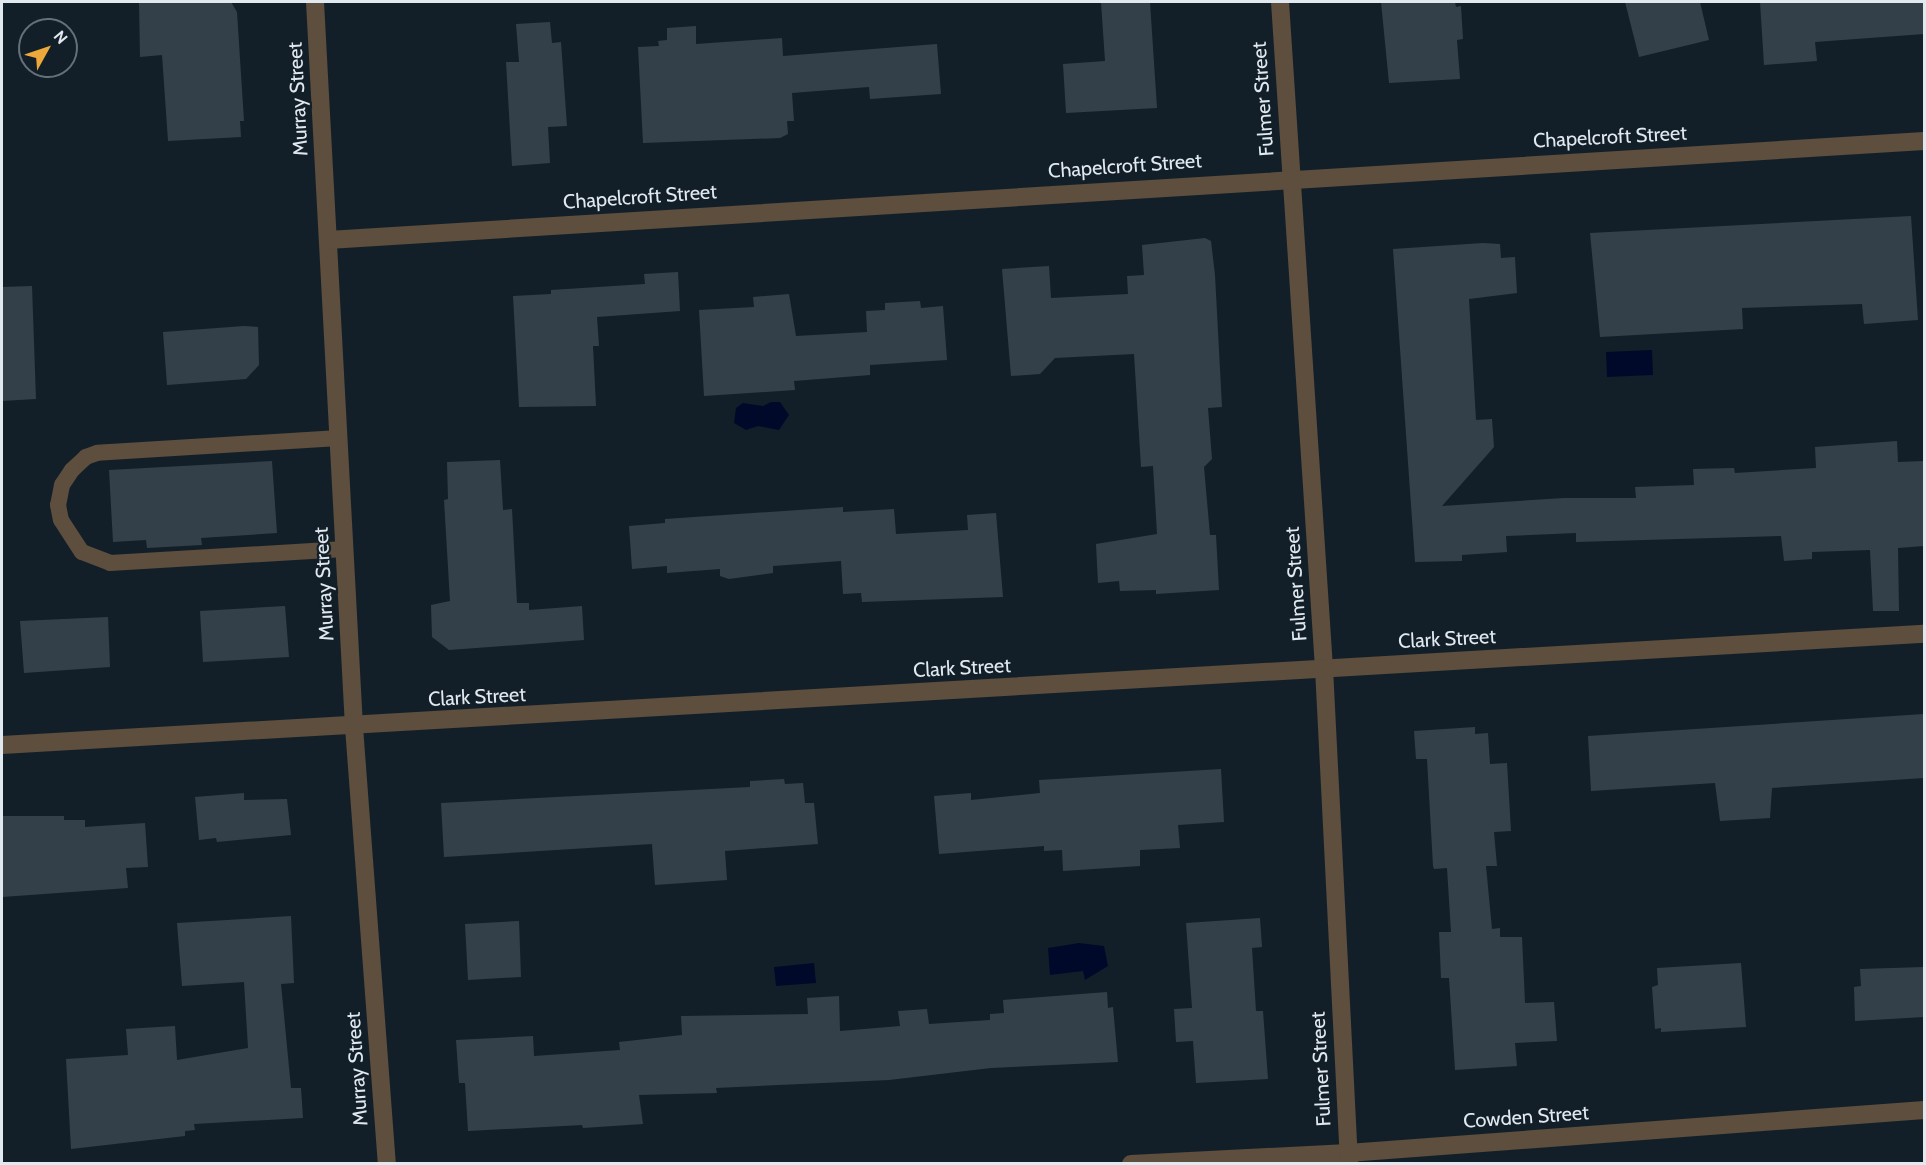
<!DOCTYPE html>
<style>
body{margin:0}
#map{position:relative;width:1926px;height:1165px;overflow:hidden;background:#131f28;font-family:Cabin,sans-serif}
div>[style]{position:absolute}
.water>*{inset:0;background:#000929}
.building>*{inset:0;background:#33404a}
.lane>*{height:16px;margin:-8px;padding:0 8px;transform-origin:8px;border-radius:8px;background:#5d4e3e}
.street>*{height:18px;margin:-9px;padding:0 9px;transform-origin:9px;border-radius:9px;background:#5d4e3e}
span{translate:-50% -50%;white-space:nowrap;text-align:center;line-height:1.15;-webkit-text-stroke:4.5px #131f28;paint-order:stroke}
.street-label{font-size:20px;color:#e1e9f0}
.frame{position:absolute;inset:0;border:3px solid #e1e9f0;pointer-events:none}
.north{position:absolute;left:18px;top:18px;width:60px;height:60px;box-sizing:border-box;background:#131f28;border:2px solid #657078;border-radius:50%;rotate:50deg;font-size:16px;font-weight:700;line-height:24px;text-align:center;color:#e1e9f0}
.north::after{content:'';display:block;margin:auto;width:21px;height:27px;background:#eda83b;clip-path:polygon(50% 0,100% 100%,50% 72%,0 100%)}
</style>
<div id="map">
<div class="water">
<i style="clip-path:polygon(1652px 350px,1653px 375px,1607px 377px,1606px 352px)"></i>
<i style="clip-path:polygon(771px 402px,780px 402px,789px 415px,779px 430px,758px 426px,746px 430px,734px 423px,736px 408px,743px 403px,763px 406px)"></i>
<i style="clip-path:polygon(1079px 943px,1104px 946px,1108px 966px,1085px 980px,1083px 971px,1050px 975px,1048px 948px)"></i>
<i style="clip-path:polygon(814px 963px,816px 983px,776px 986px,774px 967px)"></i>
</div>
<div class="building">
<i style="clip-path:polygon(139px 2px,231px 2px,237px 12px,244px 121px,240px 121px,241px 137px,168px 141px,162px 55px,140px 57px)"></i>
<i style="clip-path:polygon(1101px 2px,1150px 2px,1157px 108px,1066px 113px,1063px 64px,1105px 61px)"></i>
<i style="clip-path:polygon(1381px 2px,1455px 2px,1456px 7px,1461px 6px,1463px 39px,1457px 40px,1460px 79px,1389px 83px)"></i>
<i style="clip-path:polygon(1625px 2px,1700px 2px,1709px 40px,1639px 57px)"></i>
<i style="clip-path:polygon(1760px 2px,1924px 2px,1924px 34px,1815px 42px,1817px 61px,1764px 65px)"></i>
<i style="clip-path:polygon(550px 22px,552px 43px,561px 42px,567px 126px,548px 127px,550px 163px,512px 166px,506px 62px,519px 62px,516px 24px)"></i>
<i style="clip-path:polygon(696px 26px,696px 44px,782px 38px,783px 56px,937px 44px,941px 94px,870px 99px,869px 87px,792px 93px,794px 121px,787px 121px,788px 134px,780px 138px,643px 143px,638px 47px,659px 46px,658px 41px,667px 40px,667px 28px)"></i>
<i style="clip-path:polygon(1911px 216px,1918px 320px,1864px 324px,1862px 304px,1742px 308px,1743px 329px,1600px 337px,1590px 233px)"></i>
<i style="clip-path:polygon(1205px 238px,1211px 241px,1215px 275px,1222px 407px,1208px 408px,1212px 459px,1204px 467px,1210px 535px,1216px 535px,1219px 590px,1156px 594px,1156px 590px,1120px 591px,1119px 581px,1098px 583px,1096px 544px,1157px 534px,1153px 466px,1141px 467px,1134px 354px,1055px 358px,1040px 374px,1011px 376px,1002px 269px,1049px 266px,1051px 298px,1128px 294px,1127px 276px,1144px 275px,1142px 245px)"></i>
<i style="clip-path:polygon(1483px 243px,1500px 244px,1501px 258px,1515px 257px,1517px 293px,1469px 299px,1476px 420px,1492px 419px,1494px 447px,1442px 506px,1564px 498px,1636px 498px,1635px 487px,1694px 485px,1693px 469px,1734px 468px,1735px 473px,1816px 468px,1815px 447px,1897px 441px,1898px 462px,1924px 461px,1924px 546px,1898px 548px,1899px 611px,1873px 611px,1870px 550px,1812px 552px,1812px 559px,1784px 561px,1781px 536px,1576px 542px,1576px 533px,1506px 536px,1507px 552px,1462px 555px,1462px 561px,1415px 562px,1393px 249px)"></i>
<i style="clip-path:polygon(678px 272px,680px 311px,597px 317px,599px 346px,593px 346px,596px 406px,519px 407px,513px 296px,551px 294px,551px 290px,645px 284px,644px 274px)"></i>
<i style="clip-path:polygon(32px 286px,36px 399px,2px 401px,2px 287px)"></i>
<i style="clip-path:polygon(789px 294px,796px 336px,867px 332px,866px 311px,885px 310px,885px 303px,920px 301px,921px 308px,943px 306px,947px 360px,870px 365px,870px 375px,794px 381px,795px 390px,704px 396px,699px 310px,754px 307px,753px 297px)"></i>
<i style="clip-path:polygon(244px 326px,258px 327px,259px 365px,246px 379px,167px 385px,163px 332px)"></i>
<i style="clip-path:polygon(500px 460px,503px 510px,512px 509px,517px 603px,529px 603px,529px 610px,582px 606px,584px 640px,449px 650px,432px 637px,431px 605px,450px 601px,444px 500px,448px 499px,447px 462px)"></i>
<i style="clip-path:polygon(272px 461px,277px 533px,201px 538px,202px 545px,147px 548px,146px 540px,113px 542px,109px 470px)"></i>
<i style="clip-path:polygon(843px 507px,843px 512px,894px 509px,896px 534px,968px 530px,967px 515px,996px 513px,1003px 597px,862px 602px,861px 593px,843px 594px,841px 561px,773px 566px,773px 573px,729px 579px,720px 576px,720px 569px,667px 573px,667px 566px,632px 569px,629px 526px,665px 523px,665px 519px)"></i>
<i style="clip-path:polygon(285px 606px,289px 657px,203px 662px,200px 611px)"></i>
<i style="clip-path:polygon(108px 617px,110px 667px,24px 673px,20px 621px)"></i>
<i style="clip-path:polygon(1924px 714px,1924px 778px,1772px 788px,1770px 818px,1720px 821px,1715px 783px,1591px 791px,1588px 736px)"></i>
<i style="clip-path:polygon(1475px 727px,1475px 734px,1488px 733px,1490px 764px,1507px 763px,1511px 831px,1494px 832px,1497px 866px,1486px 866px,1492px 929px,1500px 928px,1500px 937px,1522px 937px,1525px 1003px,1554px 1002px,1557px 1041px,1515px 1043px,1517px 1066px,1455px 1070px,1449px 978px,1441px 978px,1439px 932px,1451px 932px,1447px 868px,1434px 869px,1433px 866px,1427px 759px,1416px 759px,1414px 731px)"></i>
<i style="clip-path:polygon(1221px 769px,1224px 822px,1178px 825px,1180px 848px,1140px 850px,1140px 866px,1063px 871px,1062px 850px,1044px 851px,1044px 846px,939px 854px,934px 796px,971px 793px,971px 800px,1040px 793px,1039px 780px)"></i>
<i style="clip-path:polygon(784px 779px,785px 784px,803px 783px,805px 803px,814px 803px,818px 844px,725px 851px,727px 880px,655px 885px,652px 844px,444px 857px,441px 803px,750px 787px,750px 781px)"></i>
<i style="clip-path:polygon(244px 793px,244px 800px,287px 799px,291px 835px,217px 842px,216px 838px,199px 840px,195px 797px)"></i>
<i style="clip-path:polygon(2px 816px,64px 816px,64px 820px,85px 820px,85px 827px,145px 823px,148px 867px,126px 868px,128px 888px,2px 897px)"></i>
<i style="clip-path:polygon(291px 916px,294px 983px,281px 984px,291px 1088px,301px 1088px,303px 1118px,194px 1124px,195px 1130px,185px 1131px,185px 1136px,71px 1149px,66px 1059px,128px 1055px,126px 1029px,175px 1026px,177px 1060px,248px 1048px,244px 982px,182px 986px,177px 923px)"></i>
<i style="clip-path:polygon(1260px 918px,1262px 947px,1252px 948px,1256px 1011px,1263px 1011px,1268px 1079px,1196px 1083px,1193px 1041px,1176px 1042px,1174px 1009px,1192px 1008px,1186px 923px)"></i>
<i style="clip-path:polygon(519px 921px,521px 977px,468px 980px,465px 924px)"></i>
<i style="clip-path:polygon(1741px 963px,1746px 1027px,1661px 1032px,1661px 1028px,1655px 1029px,1652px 987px,1658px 985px,1657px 968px)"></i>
<i style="clip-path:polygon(1924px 967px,1924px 1017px,1855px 1021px,1854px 987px,1861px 986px,1860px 969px)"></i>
<i style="clip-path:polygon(1107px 992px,1108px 1008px,1113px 1007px,1118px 1062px,991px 1068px,889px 1080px,716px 1088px,717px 1093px,639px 1095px,643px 1124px,583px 1128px,582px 1125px,468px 1131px,465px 1083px,459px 1083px,456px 1040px,533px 1036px,534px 1056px,620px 1050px,619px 1042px,682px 1035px,681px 1016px,808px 1014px,807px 998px,839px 996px,840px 1031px,900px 1026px,898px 1011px,927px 1009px,929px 1024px,990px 1020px,990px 1014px,1004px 1013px,1003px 1000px)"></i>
</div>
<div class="lane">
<i style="left:339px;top:438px;width:242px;rotate:176.5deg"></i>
<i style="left:97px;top:453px;width:12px;rotate:160deg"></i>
<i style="left:86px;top:457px;width:19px;rotate:137deg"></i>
<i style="left:72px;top:470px;width:18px;rotate:124deg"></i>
<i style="left:62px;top:485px;width:20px;rotate:101deg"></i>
<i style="left:58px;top:505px;width:15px;rotate:79deg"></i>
<i style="left:61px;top:520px;width:38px;rotate:57deg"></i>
<i style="left:82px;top:552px;width:30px;rotate:21deg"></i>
<i style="left:110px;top:563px;width:235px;rotate:-3.4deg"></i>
</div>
<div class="street">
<i style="left:315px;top:2px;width:726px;rotate:86.92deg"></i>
<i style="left:354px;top:727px;width:438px;rotate:85.7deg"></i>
<i style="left:1280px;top:2px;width:667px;rotate:86.22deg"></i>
<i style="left:1324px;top:668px;width:497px;rotate:87.1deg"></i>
<i style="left:328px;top:240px;width:1599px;rotate:-3.55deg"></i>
<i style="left:2px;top:745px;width:1925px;rotate:-3.31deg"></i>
<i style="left:1131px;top:1164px;width:217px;rotate:-2.9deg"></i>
<i style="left:1348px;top:1153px;width:578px;rotate:-4.27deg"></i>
</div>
<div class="street-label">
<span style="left:298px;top:99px;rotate:-93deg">Murray Street</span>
<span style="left:1263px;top:99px;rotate:-94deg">Fulmer Street</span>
<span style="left:1610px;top:137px;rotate:-3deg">Chapelcroft Street</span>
<span style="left:1125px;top:166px;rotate:-4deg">Chapelcroft Street</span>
<span style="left:640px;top:197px;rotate:-4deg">Chapelcroft Street</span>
<span style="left:324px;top:584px;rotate:-93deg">Murray Street</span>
<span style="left:1296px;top:584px;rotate:-94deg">Fulmer Street</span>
<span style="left:1447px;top:639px;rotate:-3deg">Clark Street</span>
<span style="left:962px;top:668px;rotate:-3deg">Clark Street</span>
<span style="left:477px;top:697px;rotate:-3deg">Clark Street</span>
<span style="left:357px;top:1069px;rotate:-94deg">Murray Street</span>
<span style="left:1321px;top:1069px;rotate:-93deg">Fulmer Street</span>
<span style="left:1526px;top:1117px;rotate:-4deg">Cowden Street</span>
</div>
<div class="frame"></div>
<div class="north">N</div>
</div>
